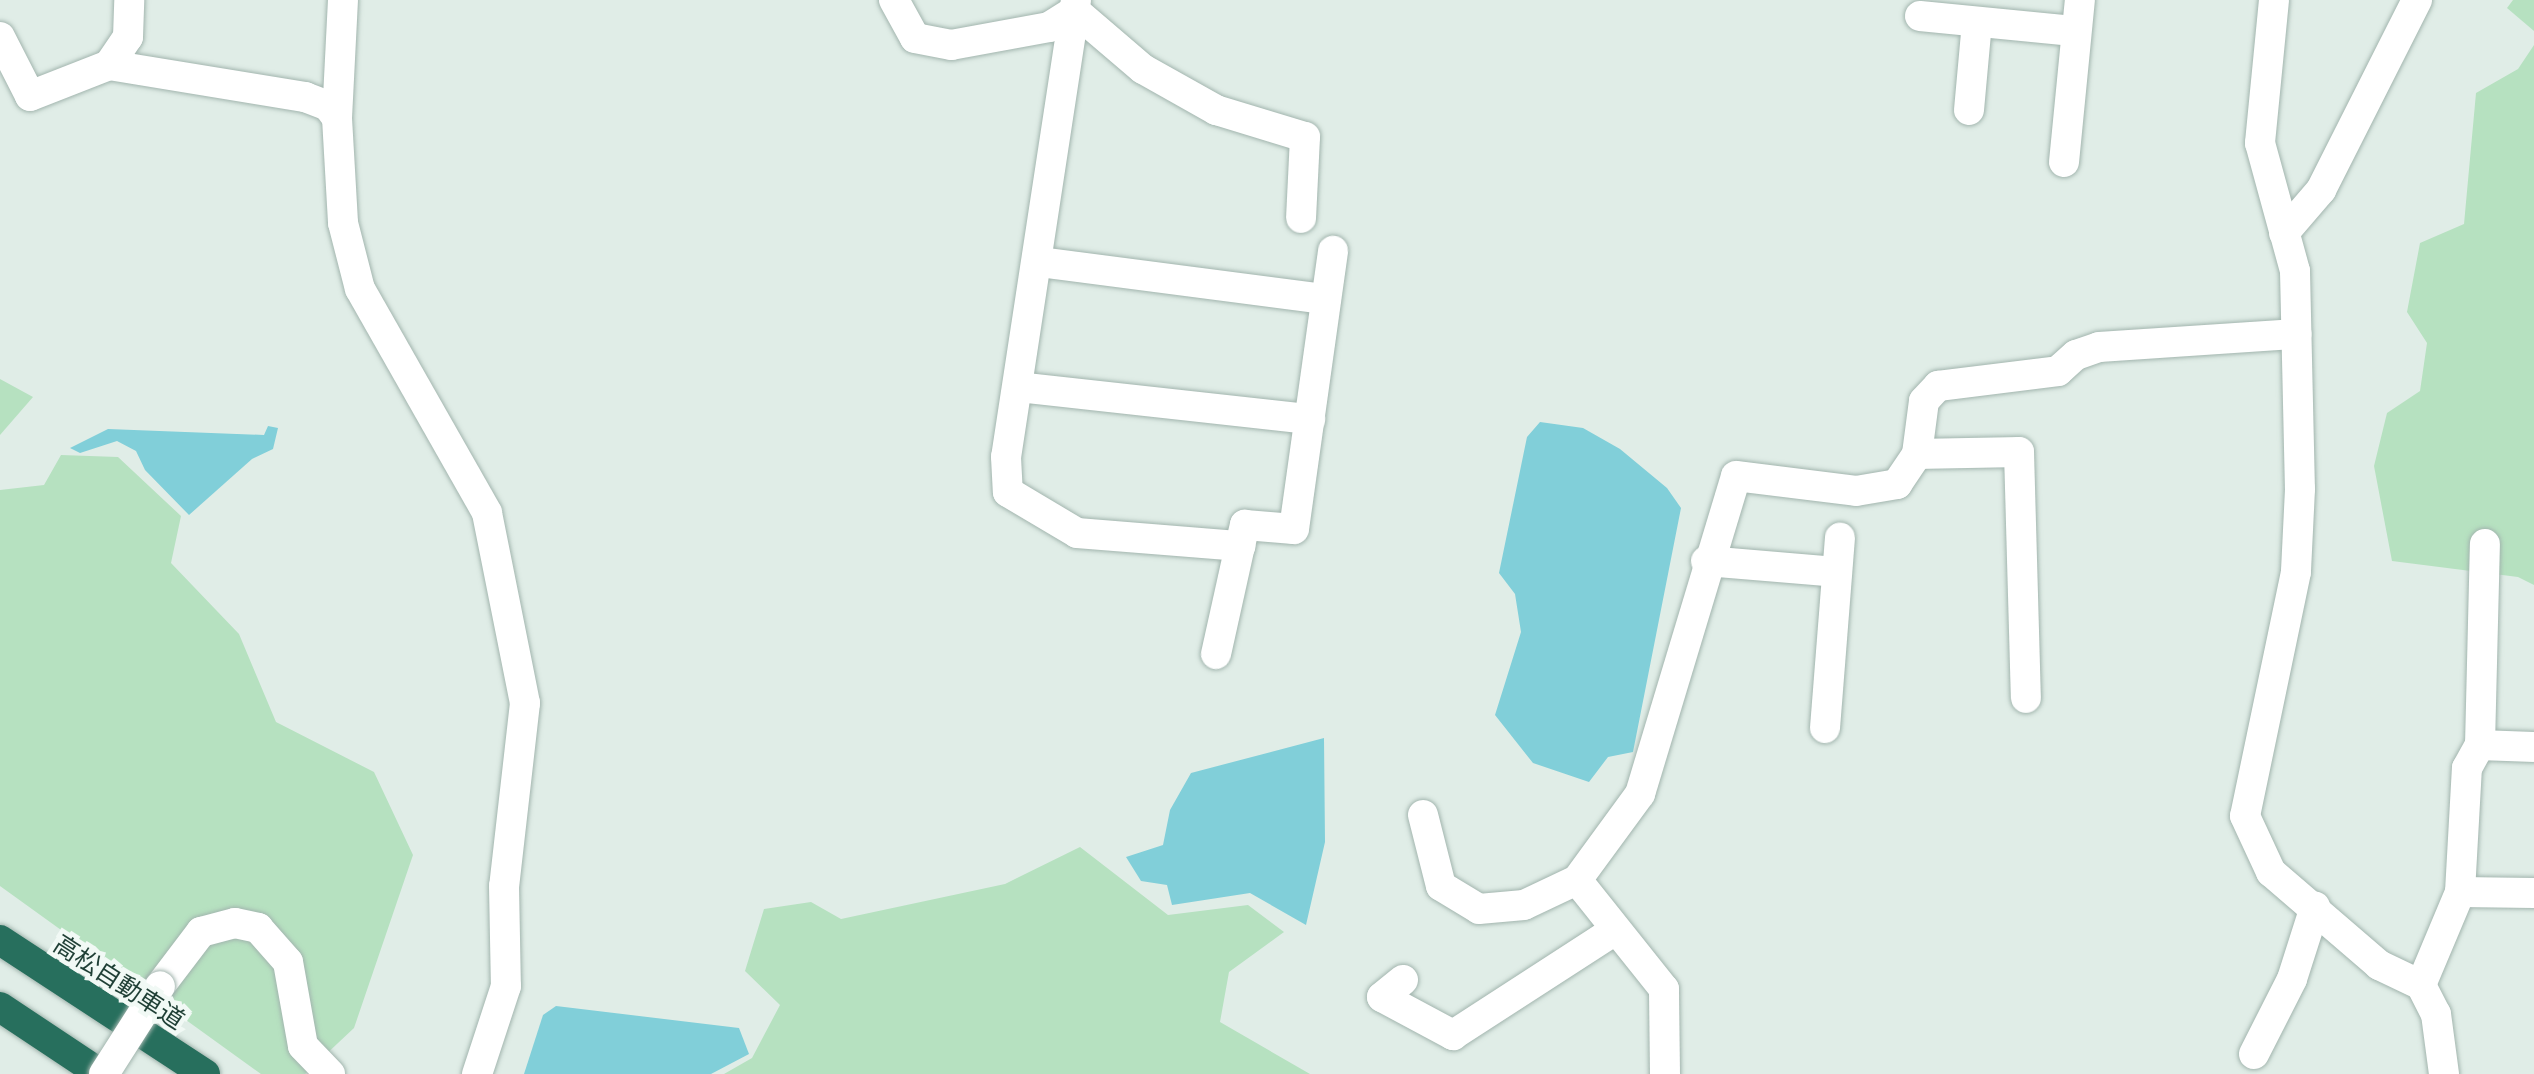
<!DOCTYPE html>
<meta charset="utf-8">
<style>
body{margin:0}
#map{position:relative;width:2534px;height:1074px;overflow:hidden;background:#e0ede7;font-family:"Archivo Narrow","Noto Sans JP",sans-serif}
div>[style]{position:absolute}
.green>*{inset:0;background:#b6e1c0}
.water>*{inset:0;background:#81cfd9}
.roads{filter:drop-shadow(0 0 2px #a2b5ae) drop-shadow(0 0 2px #a2b5ae)}
.street>*{height:30px;margin:-15px;padding:0 15px;transform-origin:15px;border-radius:15px;background:#fff}
.highway>*{height:30px;margin:-15px;padding:0 15px;transform-origin:15px;border-radius:15px;background:#276f5d}
.bridges{filter:drop-shadow(0 0 2px #a2b5ae) drop-shadow(0 0 2px #a2b5ae)}
.street-bridge>*{height:30px;margin:-15px;padding:0 15px;transform-origin:15px;border-radius:15px;background:#fff}
span{translate:-50% -50%;white-space:nowrap;text-align:center;line-height:1.15;-webkit-text-stroke:9px #f1f9f5;paint-order:stroke}
.street-label{font-size:25px;color:#1f3f35}
</style>
<div id="map">
<div class="green">
<i style="clip-path:polygon(2513px 0,2534px 0,2534px 31px,2507px 8px)"></i>
<i style="clip-path:polygon(2534px 45px,2534px 585px,2518px 577px,2392px 561px,2374px 466px,2387px 413px,2420px 391px,2427px 343px,2407px 312px,2420px 243px,2464px 224px,2476px 93px,2518px 69px)"></i>
<i style="clip-path:polygon(0 379px,33px 397px,0 435px)"></i>
<i style="clip-path:polygon(61px 455px,118px 457px,181px 516px,171px 563px,239px 634px,276px 722px,374px 772px,413px 855px,354px 1028px,305px 1074px,261px 1074px,0 886px,0 490px,44px 485px)"></i>
<i style="clip-path:polygon(1080px 847px,1168px 915px,1248px 905px,1284px 932px,1229px 972px,1220px 1022px,1310px 1074px,724px 1074px,752px 1058px,780px 1005px,745px 971px,764px 909px,811px 902px,841px 919px,1005px 884px)"></i>
</div>
<div class="water">
<i style="clip-path:polygon(1540px 422px,1583px 428px,1620px 449px,1667px 488px,1681px 508px,1633px 752px,1608px 757px,1589px 782px,1533px 763px,1495px 715px,1521px 632px,1515px 594px,1499px 573px,1527px 437px)"></i>
<i style="clip-path:polygon(268px 426px,278px 428px,273px 449px,252px 459px,189px 515px,145px 470px,136px 451px,117px 441px,80px 453px,70px 448px,108px 429px,264px 435px)"></i>
<i style="clip-path:polygon(1324px 738px,1325px 842px,1306px 925px,1250px 893px,1172px 905px,1167px 885px,1141px 881px,1126px 857px,1163px 845px,1170px 810px,1191px 773px)"></i>
<i style="clip-path:polygon(556px 1006px,739px 1028px,749px 1054px,711px 1074px,524px 1074px,543px 1015px)"></i>
</div>
<div class="roads">
<div class="street">
<i style="left:894px;top:0;width:43px;rotate:61.1deg"></i>
<i style="left:915px;top:38px;width:37px;rotate:11deg"></i>
<i style="left:951px;top:45px;width:100px;rotate:-10.4deg"></i>
<i style="left:1049px;top:27px;width:31px;rotate:-32deg"></i>
<i style="left:1075px;top:11px;width:89px;rotate:40.5deg"></i>
<i style="left:1143px;top:69px;width:84px;rotate:29.3deg"></i>
<i style="left:1216px;top:110px;width:93px;rotate:16.9deg"></i>
<i style="left:1305px;top:137px;width:81px;rotate:92.8deg"></i>
<i style="left:1076px;top:0;width:462px;rotate:98.7deg"></i>
<i style="left:1006px;top:457px;width:35px;rotate:87deg"></i>
<i style="left:1008px;top:492px;width:80px;rotate:30.7deg"></i>
<i style="left:1077px;top:533px;width:164px;rotate:4.6deg"></i>
<i style="left:1240px;top:546px;width:22px;rotate:-77deg"></i>
<i style="left:1245px;top:525px;width:49px;rotate:4.7deg"></i>
<i style="left:1294px;top:529px;width:281px;rotate:-82deg"></i>
<i style="left:2274px;top:0;width:144px;rotate:95.6deg"></i>
<i style="left:2260px;top:143px;width:133px;rotate:74.7deg"></i>
<i style="left:2295px;top:271px;width:218px;rotate:88.7deg"></i>
<i style="left:2300px;top:489px;width:83px;rotate:92.8deg"></i>
<i style="left:2296px;top:572px;width:249px;rotate:101.8deg"></i>
<i style="left:2245px;top:816px;width:62px;rotate:65.1deg"></i>
<i style="left:2271px;top:872px;width:143px;rotate:40.7deg"></i>
<i style="left:2379px;top:965px;width:47px;rotate:25.5deg"></i>
<i style="left:2421px;top:985px;width:33px;rotate:63deg"></i>
<i style="left:2436px;top:1014px;width:61px;rotate:82.4deg"></i>
<i style="left:1920px;top:16px;width:154px;rotate:5.6deg"></i>
<i style="left:0;top:37px;width:66px;rotate:63deg"></i>
<i style="left:30px;top:96px;width:85px;rotate:-21.4deg"></i>
<i style="left:109px;top:65px;width:199px;rotate:9.3deg"></i>
<i style="left:305px;top:97px;width:25px;rotate:21deg"></i>
<i style="left:328px;top:106px;width:15px;rotate:53deg"></i>
<i style="left:337px;top:118px;width:105px;rotate:86.7deg"></i>
<i style="left:343px;top:223px;width:68px;rotate:75.6deg"></i>
<i style="left:360px;top:289px;width:257px;rotate:60.4deg"></i>
<i style="left:487px;top:513px;width:194px;rotate:78.7deg"></i>
<i style="left:525px;top:703px;width:184px;rotate:96.5deg"></i>
<i style="left:504px;top:886px;width:100px;rotate:88.9deg"></i>
<i style="left:506px;top:986px;width:93px;rotate:108.2deg"></i>
<i style="left:109px;top:65px;width:34px;rotate:-56deg"></i>
<i style="left:128px;top:37px;width:37px;rotate:-88deg"></i>
<i style="left:1969px;top:110px;width:88px;rotate:-84.8deg"></i>
<i style="left:337px;top:118px;width:118px;rotate:-87.1deg"></i>
<i style="left:2064px;top:162px;width:163px;rotate:-84.4deg"></i>
<i style="left:2284px;top:233px;width:57px;rotate:-49.3deg"></i>
<i style="left:2321px;top:190px;width:213px;rotate:-63.2deg"></i>
<i style="left:1040px;top:262px;width:288px;rotate:7.4deg"></i>
<i style="left:1018px;top:387px;width:294px;rotate:6.3deg"></i>
<i style="left:1917px;top:454px;width:102px;rotate:-1.1deg"></i>
<i style="left:2019px;top:452px;width:246px;rotate:88.4deg"></i>
<i style="left:1706px;top:561px;width:130px;rotate:4.8deg"></i>
<i style="left:1216px;top:654px;width:111px;rotate:-77.5deg"></i>
<i style="left:1825px;top:728px;width:191px;rotate:-85.5deg"></i>
<i style="left:2480px;top:745px;width:54px;rotate:2.1deg"></i>
<i style="left:1423px;top:815px;width:73px;rotate:75.8deg"></i>
<i style="left:1441px;top:886px;width:44px;rotate:31.2deg"></i>
<i style="left:1479px;top:909px;width:45px;rotate:-5.1deg"></i>
<i style="left:1524px;top:905px;width:59px;rotate:-25.3deg"></i>
<i style="left:2460px;top:892px;width:74px;rotate:0.8deg"></i>
<i style="left:1403px;top:980px;width:27px;rotate:141deg"></i>
<i style="left:1382px;top:997px;width:81px;rotate:28.2deg"></i>
<i style="left:1453px;top:1035px;width:193px;rotate:-32.9deg"></i>
<i style="left:2421px;top:985px;width:101px;rotate:-67.2deg"></i>
<i style="left:2460px;top:892px;width:124px;rotate:-86.8deg"></i>
<i style="left:2467px;top:768px;width:26px;rotate:-61deg"></i>
<i style="left:2480px;top:745px;width:201px;rotate:-88.6deg"></i>
<i style="left:160px;top:986px;width:68px;rotate:-52.8deg"></i>
<i style="left:201px;top:932px;width:35px;rotate:-15deg"></i>
<i style="left:235px;top:923px;width:24px;rotate:12deg"></i>
<i style="left:258px;top:928px;width:45px;rotate:48.6deg"></i>
<i style="left:288px;top:962px;width:85px;rotate:79.9deg"></i>
<i style="left:303px;top:1046px;width:39px;rotate:46deg"></i>
<i style="left:2254px;top:1054px;width:84px;rotate:-63.1deg"></i>
<i style="left:2292px;top:979px;width:76px;rotate:-72.3deg"></i>
<i style="left:1665px;top:1074px;width:85px;rotate:-90.7deg"></i>
<i style="left:1664px;top:989px;width:139px;rotate:-128.6deg"></i>
<i style="left:1577px;top:880px;width:107px;rotate:-53.8deg"></i>
<i style="left:1640px;top:794px;width:332px;rotate:-73.2deg"></i>
<i style="left:1736px;top:476px;width:121px;rotate:7.1deg"></i>
<i style="left:1856px;top:491px;width:42px;rotate:-9.7deg"></i>
<i style="left:1897px;top:484px;width:36px;rotate:-56deg"></i>
<i style="left:1917px;top:454px;width:53px;rotate:-82.5deg"></i>
<i style="left:1924px;top:401px;width:21px;rotate:-47deg"></i>
<i style="left:1938px;top:386px;width:121px;rotate:-7.1deg"></i>
<i style="left:2058px;top:371px;width:24px;rotate:-42deg"></i>
<i style="left:2076px;top:355px;width:24px;rotate:-19deg"></i>
<i style="left:2099px;top:347px;width:198px;rotate:-3.8deg"></i>
</div>
<div class="highway">
<i style="left:0;top:940px;width:245px;rotate:33.2deg"></i>
<i style="left:0;top:1007px;width:121px;rotate:33.6deg"></i>
</div>
</div>
<div class="bridges">
<div class="street-bridge">
<i style="left:104px;top:1074px;width:104px;rotate:-57.5deg"></i>
</div>
</div>
<div class="street-label">
<span style="left:119px;top:982px;rotate:33deg">高松自動車道</span>
</div>
</div>
